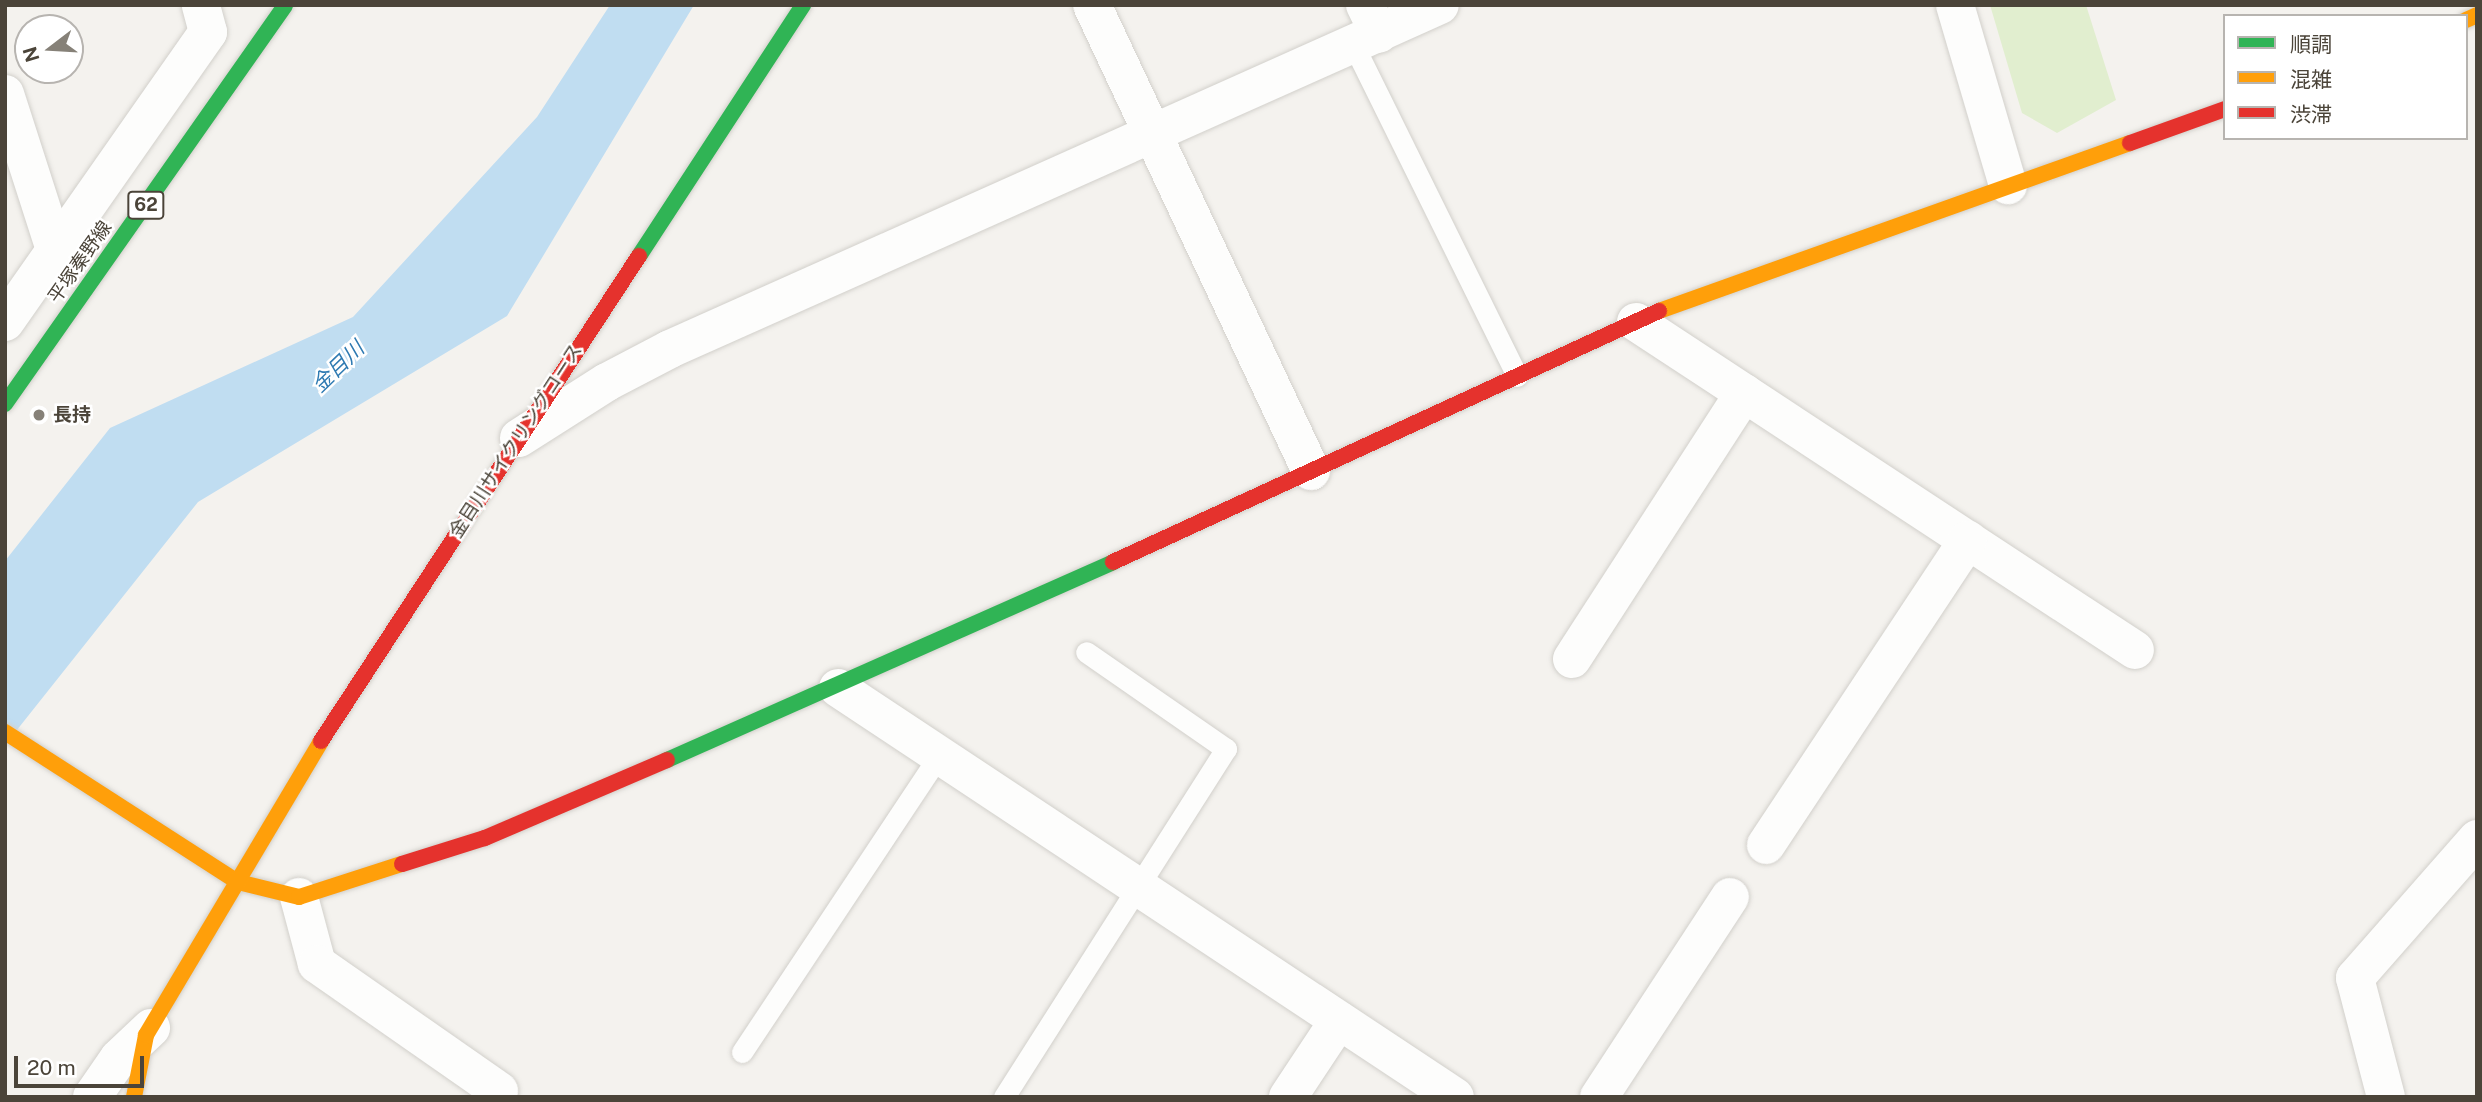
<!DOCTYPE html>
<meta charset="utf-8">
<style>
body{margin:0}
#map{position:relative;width:2482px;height:1102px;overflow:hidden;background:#f4f2ee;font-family:"Public Sans","Noto Sans JP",sans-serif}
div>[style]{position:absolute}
.green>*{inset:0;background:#e1eecf}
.water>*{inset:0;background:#c0ddf1}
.roads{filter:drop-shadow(0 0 2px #d2d0cb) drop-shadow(0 0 2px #d2d0cb)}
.lane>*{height:21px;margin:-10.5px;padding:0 10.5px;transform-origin:10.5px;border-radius:10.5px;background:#fdfdfc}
.street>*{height:38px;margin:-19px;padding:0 19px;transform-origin:19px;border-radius:19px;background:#fdfdfc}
.fast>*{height:16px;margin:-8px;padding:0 8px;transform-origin:8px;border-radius:8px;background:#30b455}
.slow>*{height:16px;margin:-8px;padding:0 8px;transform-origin:8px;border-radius:8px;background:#ff9f0a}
.jam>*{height:16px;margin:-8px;padding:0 8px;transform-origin:8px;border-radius:8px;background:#e5322d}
.dots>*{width:19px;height:19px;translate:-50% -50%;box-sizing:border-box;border:4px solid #fff;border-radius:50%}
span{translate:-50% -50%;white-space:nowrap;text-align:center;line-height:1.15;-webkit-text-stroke:5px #fff;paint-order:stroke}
.shield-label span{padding:2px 5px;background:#fff;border:2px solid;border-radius:5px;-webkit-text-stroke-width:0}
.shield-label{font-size:18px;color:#4b4439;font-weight:700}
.street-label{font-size:19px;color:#4b4439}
.poi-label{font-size:19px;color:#4b4439;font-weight:700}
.left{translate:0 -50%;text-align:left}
.water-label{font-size:21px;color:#2e7ab2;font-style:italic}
.frame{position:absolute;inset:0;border:7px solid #4b4439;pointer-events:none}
.legend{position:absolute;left:2223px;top:14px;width:245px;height:126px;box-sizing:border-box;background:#fff;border:2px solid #b7b4b0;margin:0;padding:9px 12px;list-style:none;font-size:21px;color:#4b4439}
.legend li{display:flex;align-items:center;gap:14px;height:35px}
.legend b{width:35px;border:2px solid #b7b4b0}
.north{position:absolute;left:14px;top:14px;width:70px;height:70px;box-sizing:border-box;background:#fff;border:2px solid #b7b4b0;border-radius:50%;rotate:253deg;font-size:19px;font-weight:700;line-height:28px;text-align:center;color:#4b4439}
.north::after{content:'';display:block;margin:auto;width:24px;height:32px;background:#868178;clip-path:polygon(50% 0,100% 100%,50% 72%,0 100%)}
.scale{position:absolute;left:14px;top:1056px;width:130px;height:32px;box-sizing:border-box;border:4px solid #4b4439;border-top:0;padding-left:9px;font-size:21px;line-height:24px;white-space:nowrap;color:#4b4439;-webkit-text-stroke:5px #fff;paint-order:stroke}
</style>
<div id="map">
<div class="green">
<i style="clip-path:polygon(1990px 5px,2086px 5px,2116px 100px,2057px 133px,2022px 113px)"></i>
</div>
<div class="water">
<i style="clip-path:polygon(610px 5px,694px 5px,507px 316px,198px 502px,5px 745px,5px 561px,110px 428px,353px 317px,537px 117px)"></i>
</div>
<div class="roads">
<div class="lane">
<i style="left:1354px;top:46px;width:368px;rotate:63.7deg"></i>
<i style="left:742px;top:1052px;width:356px;rotate:-56.4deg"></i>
<i style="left:1004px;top:1097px;width:413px;rotate:-57.5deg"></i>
<i style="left:1226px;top:749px;width:170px;rotate:-145.3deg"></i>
</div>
<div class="street">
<i style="left:1092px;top:5px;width:515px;rotate:64.83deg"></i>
<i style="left:1365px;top:5px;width:32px;rotate:64deg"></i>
<i style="left:1955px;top:5px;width:188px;rotate:73.6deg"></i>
<i style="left:5px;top:94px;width:167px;rotate:72.2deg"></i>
<i style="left:5px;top:322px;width:354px;rotate:-55deg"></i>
<i style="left:208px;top:32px;width:28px;rotate:-105deg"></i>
<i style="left:1636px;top:322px;width:597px;rotate:33.32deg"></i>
<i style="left:519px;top:438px;width:104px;rotate:-32.5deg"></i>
<i style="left:607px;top:382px;width:71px;rotate:-27.6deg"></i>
<i style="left:670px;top:349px;width:843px;rotate:-24.07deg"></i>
<i style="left:1572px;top:659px;width:317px;rotate:-57.1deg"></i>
<i style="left:838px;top:688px;width:740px;rotate:33.54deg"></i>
<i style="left:1766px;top:845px;width:366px;rotate:-56.5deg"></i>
<i style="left:299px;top:897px;width:69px;rotate:75deg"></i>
<i style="left:317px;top:964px;width:222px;rotate:34.9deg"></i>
<i style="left:92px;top:1097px;width:47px;rotate:-55.3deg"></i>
<i style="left:119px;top:1058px;width:44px;rotate:-43.2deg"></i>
<i style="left:1288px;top:1097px;width:92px;rotate:-56.5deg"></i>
<i style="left:1599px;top:1097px;width:239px;rotate:-56.8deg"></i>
<i style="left:2386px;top:1097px;width:123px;rotate:-104.6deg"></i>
<i style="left:2355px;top:978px;width:185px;rotate:-48.7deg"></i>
</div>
<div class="fast">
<i style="left:639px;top:256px;width:300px;rotate:-56.8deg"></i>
<i style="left:5px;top:404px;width:487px;rotate:-54.9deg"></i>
<i style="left:667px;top:760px;width:488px;rotate:-23.9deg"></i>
</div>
<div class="slow">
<i style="left:2466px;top:20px;width:12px;rotate:-24deg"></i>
<i style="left:1659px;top:311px;width:500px;rotate:-19.63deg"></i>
<i style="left:5px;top:732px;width:277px;rotate:32.8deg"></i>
<i style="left:238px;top:882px;width:63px;rotate:13.8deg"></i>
<i style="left:299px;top:897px;width:108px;rotate:-17.8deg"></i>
<i style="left:134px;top:1097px;width:63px;rotate:-79deg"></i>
<i style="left:146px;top:1035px;width:342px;rotate:-59.2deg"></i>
</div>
<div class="jam">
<i style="left:2130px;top:143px;width:101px;rotate:-19.7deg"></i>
<i style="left:1113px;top:562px;width:601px;rotate:-24.69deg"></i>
<i style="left:321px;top:741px;width:580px;rotate:-56.75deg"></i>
<i style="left:402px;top:864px;width:87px;rotate:-17.4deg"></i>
<i style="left:485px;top:838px;width:198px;rotate:-23.2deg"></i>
</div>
</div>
<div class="dots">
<i style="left:39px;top:415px;background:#868178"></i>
</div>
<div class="shield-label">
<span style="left:146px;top:205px">62</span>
</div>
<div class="street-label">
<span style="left:80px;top:262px;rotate:-55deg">平塚秦野線</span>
<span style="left:516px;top:441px;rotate:-57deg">金目川サイクリングコース</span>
</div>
<div class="poi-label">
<span class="left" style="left:53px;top:415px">長持</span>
</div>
<div class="water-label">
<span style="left:338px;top:367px;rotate:-44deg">金目川</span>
</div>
<div class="frame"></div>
<ul class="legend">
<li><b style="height:9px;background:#30b455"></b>順調</li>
<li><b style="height:9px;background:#ff9f0a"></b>混雑</li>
<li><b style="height:9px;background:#e5322d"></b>渋滞</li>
</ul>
<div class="north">N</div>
<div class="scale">20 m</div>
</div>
